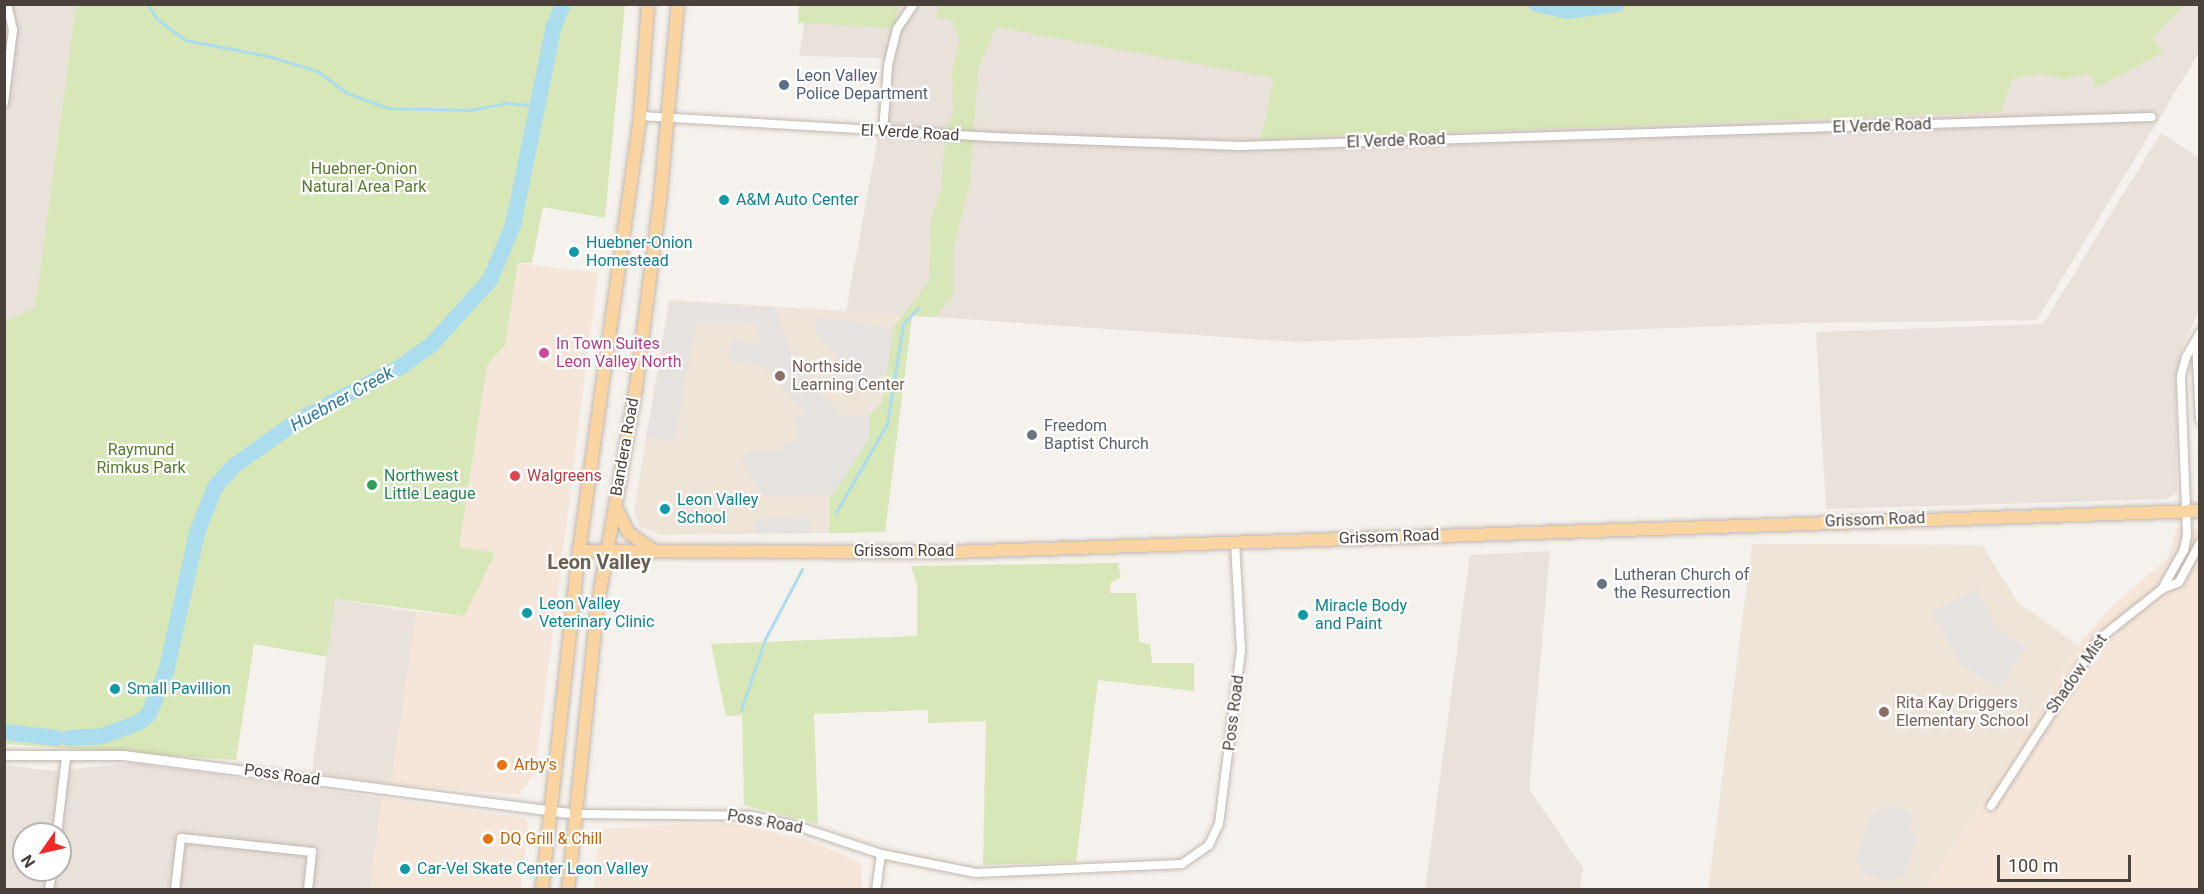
<!DOCTYPE html>
<style>
body{margin:0}
#map{position:relative;width:2204px;height:894px;overflow:hidden;background:#f5f1ec;font-family:Roboto,sans-serif}
div>[style]{position:absolute}
.residential>*{inset:0;background:#e9e2db}
.commercial>*{inset:0;background:#f5e6d9}
.education>*{inset:0;background:#eee4d7}
.green>*{inset:0;background:#d8e7b7}
.parking>*{inset:0;background:#e5e2e0}
.stream>*{height:3px;margin:-1.5px;padding:0 1.5px;transform-origin:1.5px;border-radius:1.5px;background:#acddee}
.river>*{height:16px;margin:-8px;padding:0 8px;transform-origin:8px;border-radius:8px;background:#acddee}
.roads{filter:drop-shadow(0 0 2px #c1b8af) drop-shadow(0 0 2px #c1b8af)}
.minor>*{height:8px;margin:-4px;padding:0 4px;transform-origin:4px;border-radius:4px;background:#fff}
.tertiary>*{height:9px;margin:-4.5px;padding:0 4.5px;transform-origin:4.5px;border-radius:4.5px;background:#fff}
.primary>*{height:12px;margin:-6px;padding:0 6px;transform-origin:6px;border-radius:6px;background:#fad4a1}
.dots>*{width:16px;height:16px;translate:-50% -50%;box-sizing:border-box;border:3px solid #fff;border-radius:50%}
span{translate:-50% -50%;white-space:nowrap;text-align:center;line-height:1.15;-webkit-text-stroke:4.5px #fff;paint-order:stroke}
.service-label{font-size:16px;color:#4e5e75}
.left{translate:0 -50%;text-align:left}
.street-label{font-size:16px;color:#4a413a}
.park-label{font-size:16px;color:#567a2e}
.culture-label{font-size:16px;color:#0d838f}
.hotel-label{font-size:16px;color:#b23c85}
.education-label{font-size:16px;color:#785e54}
.worship-label{font-size:16px;color:#5b616d}
.leisure-label{font-size:16px;color:#27864d}
.health-label{font-size:16px;color:#be3a42}
.food-label{font-size:16px;color:#c56008}
.water-label{font-size:18px;color:#307c9b;font-style:italic}
.quarter-label{font-size:20px;color:#6c5e51;font-weight:700}
.frame{position:absolute;inset:0;border:6px solid #4a413a;pointer-events:none}
.north{position:absolute;left:12px;top:822px;width:60px;height:60px;box-sizing:border-box;background:#fff;border:2px solid #b7b3b0;border-radius:50%;rotate:236deg;font-size:16px;font-weight:700;line-height:24px;text-align:center;color:#4a413a}
.north::after{content:'';display:block;margin:auto;width:21px;height:27px;background:#f12a28;clip-path:polygon(50% 0,100% 100%,50% 72%,0 100%)}
.scale{position:absolute;left:1997px;top:855px;width:134px;height:27px;box-sizing:border-box;border:3px solid #4a413a;border-top:0;padding-left:8px;font-size:18px;line-height:21px;white-space:nowrap;color:#4a413a;-webkit-text-stroke:4px #fff;paint-order:stroke}
</style>
<div id="map">
<div class="residential">
<i style="clip-path:polygon(807px 4px,2200px 5px,2199px 53px,2037px 320px,1806px 323px,1297px 342px,846px 311px,877px 142px,883px 58px,799px 56px)"></i>
<i style="clip-path:polygon(5px 5px,76px 5px,35px 307px,5px 323px)"></i>
<i style="clip-path:polygon(2161px 133px,2200px 158px,2199px 310px,2182px 349px,2176px 376px,2177px 492px,2167px 499px,1826px 509px,1816px 332px,2043px 324px)"></i>
<i style="clip-path:polygon(1550px 551px,1529px 789px,1583px 868px,1580px 889px,1425px 889px,1470px 555px)"></i>
<i style="clip-path:polygon(334px 599px,417px 612px,391px 784px,312px 773px)"></i>
<i style="clip-path:polygon(evenodd,133px 763px,382px 798px,370px 889px,5px 890px,5px 765px,54px 771px,133px 763px,24px 834px,60px 834px,60px 870px,24px 870px,24px 834px)"></i>
</div>
<div class="commercial">
<i style="clip-path:polygon(518px 263px,598px 273px,535px 773px,519px 795px,391px 784px,417px 612px,464px 616px,495px 553px,459px 548px,487px 365px,505px 345px)"></i>
<i style="clip-path:polygon(2177px 527px,2199px 529px,2198px 889px,1925px 890px,1997px 779px,2078px 645px,2111px 607px,2168px 558px)"></i>
<i style="clip-path:polygon(382px 798px,524px 818px,528px 824px,521px 889px,370px 889px)"></i>
<i style="clip-path:polygon(683px 824px,738px 824px,811px 841px,861px 863px,862px 889px,594px 889px,599px 829px)"></i>
</div>
<div class="education">
<i style="clip-path:polygon(669px 300px,912px 315px,885px 532px,661px 535px,640px 527px,634px 511px)"></i>
<i style="clip-path:polygon(1752px 544px,1982px 545px,2018px 603px,2078px 645px,1997px 779px,1925px 889px,1708px 890px)"></i>
</div>
<div class="green">
<i style="clip-path:polygon(76px 5px,625px 5px,605px 218px,543px 207px,532px 263px,518px 263px,505px 345px,487px 365px,459px 547px,495px 553px,474px 597px,464px 616px,335px 599px,327px 657px,254px 644px,236px 760px,5px 744px,5px 322px,35px 307px)"></i>
<i style="clip-path:polygon(799px 5px,898px 5px,895px 28px,798px 23px)"></i>
<i style="clip-path:polygon(938px 5px,2184px 5px,2152px 38px,2163px 52px,2096px 88px,2090px 74px,2064px 79px,2040px 73px,2012px 79px,2001px 112px,1261px 139px,1274px 78px,996px 27px,978px 69px,970px 182px,953px 250px,953px 294px,936px 317px,912px 316px,885px 532px,830px 533px,830px 495px,869px 439px,869px 415px,882px 402px,893px 328px,929px 281px,931px 219px,941px 191px,946px 127px,953px 113px,952px 69px,960px 41px,952px 20px,936px 17px)"></i>
<i style="clip-path:polygon(1118px 563px,1121px 577px,1111px 582px,1110px 593px,1136px 593px,1139px 642px,1150px 644px,1152px 663px,1194px 663px,1194px 691px,1098px 680px,1076px 862px,983px 865px,986px 721px,928px 723px,928px 710px,814px 714px,818px 824px,744px 805px,742px 715px,726px 716px,711px 644px,917px 636px,917px 585px,911px 566px)"></i>
</div>
<div class="parking">
<i style="clip-path:polygon(671px 302px,776px 308px,794px 362px,841px 415px,869px 415px,869px 439px,833px 495px,762px 496px,741px 457px,752px 451px,784px 451px,784px 443px,798px 442px,796px 418px,808px 416px,764px 367px,729px 361px,732px 340px,759px 344px,757px 323px,696px 324px,674px 441px,646px 437px)"></i>
<i style="clip-path:polygon(817px 317px,893px 328px,887px 372px,865px 390px,815px 331px)"></i>
<i style="clip-path:polygon(810px 516px,810px 533px,754px 534px,755px 519px)"></i>
<i style="clip-path:polygon(1977px 589px,1998px 629px,2026px 647px,1999px 689px,1960px 664px,1932px 612px)"></i>
<i style="clip-path:polygon(1892px 806px,1914px 814px,1908px 832px,1918px 835px,1903px 878px,1896px 876px,1893px 883px,1860px 872px,1863px 865px,1855px 863px,1872px 813px)"></i>
</div>
<div class="stream">
<i style="left:147px;top:4px;width:18px;rotate:56deg"></i>
<i style="left:157px;top:19px;width:35px;rotate:37deg"></i>
<i style="left:185px;top:40px;width:85px;rotate:10.9deg"></i>
<i style="left:268px;top:56px;width:51px;rotate:17deg"></i>
<i style="left:317px;top:71px;width:37px;rotate:36deg"></i>
<i style="left:347px;top:93px;width:44px;rotate:20.1deg"></i>
<i style="left:388px;top:108px;width:82px;rotate:1.4deg"></i>
<i style="left:470px;top:110px;width:36px;rotate:-11deg"></i>
<i style="left:505px;top:103px;width:32px;rotate:4deg"></i>
<i style="left:836px;top:512px;width:102px;rotate:-59.9deg"></i>
<i style="left:887px;top:424px;width:101px;rotate:-80.9deg"></i>
<i style="left:903px;top:324px;width:22px;rotate:-47deg"></i>
<i style="left:741px;top:710px;width:75px;rotate:-71.3deg"></i>
<i style="left:765px;top:639px;width:79px;rotate:-62.1deg"></i>
</div>
<div class="river">
<i style="left:1536px;top:4px;width:33px;rotate:12deg"></i>
<i style="left:1568px;top:11px;width:49px;rotate:-8.1deg"></i>
<i style="left:4px;top:732px;width:53px;rotate:6.5deg"></i>
<i style="left:69px;top:738px;width:33px;rotate:-3deg"></i>
<i style="left:102px;top:736px;width:38px;rotate:-20deg"></i>
<i style="left:138px;top:723px;width:14px;rotate:-39deg"></i>
<i style="left:149px;top:714px;width:45px;rotate:-68deg"></i>
<i style="left:166px;top:672px;width:142px;rotate:-77.4deg"></i>
<i style="left:197px;top:533px;width:49px;rotate:-68.6deg"></i>
<i style="left:215px;top:487px;width:28px;rotate:-48deg"></i>
<i style="left:234px;top:466px;width:77px;rotate:-35.5deg"></i>
<i style="left:297px;top:421px;width:119px;rotate:-27.6deg"></i>
<i style="left:402px;top:366px;width:36px;rotate:-36deg"></i>
<i style="left:431px;top:345px;width:88px;rotate:-47.8deg"></i>
<i style="left:490px;top:280px;width:60px;rotate:-67.3deg"></i>
<i style="left:513px;top:225px;width:203px;rotate:-78.4deg"></i>
<i style="left:554px;top:26px;width:24px;rotate:-68deg"></i>
</div>
<div class="roads">
<div class="minor">
<i style="left:4px;top:103px;width:74px;rotate:-83deg"></i>
<i style="left:13px;top:30px;width:27px;rotate:-103deg"></i>
<i style="left:640px;top:116px;width:353px;rotate:3.4deg"></i>
<i style="left:992px;top:137px;width:248px;rotate:2.1deg"></i>
<i style="left:1240px;top:146px;width:912px;rotate:-1.82deg"></i>
<i style="left:883px;top:132px;width:67px;rotate:-85.7deg"></i>
<i style="left:888px;top:65px;width:37px;rotate:-76deg"></i>
<i style="left:897px;top:29px;width:30px;rotate:-56deg"></i>
<i style="left:2196px;top:341px;width:79px;rotate:87.1deg"></i>
<i style="left:2162px;top:589px;width:45px;rotate:-60.6deg"></i>
<i style="left:2184px;top:550px;width:15px;rotate:-79deg"></i>
<i style="left:2187px;top:535px;width:159px;rotate:-92.2deg"></i>
<i style="left:2181px;top:376px;width:20px;rotate:-75deg"></i>
<i style="left:2186px;top:357px;width:28px;rotate:-60deg"></i>
<i style="left:1991px;top:806px;width:199px;rotate:-57.1deg"></i>
<i style="left:2099px;top:639px;width:80px;rotate:-38.4deg"></i>
<i style="left:2162px;top:589px;width:18px;rotate:-22deg"></i>
<i style="left:2179px;top:582px;width:44px;rotate:-61.7deg"></i>
<i style="left:575px;top:814px;width:177px;rotate:0.6deg"></i>
<i style="left:752px;top:816px;width:46px;rotate:12.5deg"></i>
<i style="left:797px;top:826px;width:89px;rotate:18.4deg"></i>
<i style="left:881px;top:854px;width:97px;rotate:11.3deg"></i>
<i style="left:976px;top:873px;width:206px;rotate:-2.5deg"></i>
<i style="left:1182px;top:864px;width:33px;rotate:-35deg"></i>
<i style="left:1209px;top:845px;width:23px;rotate:-65deg"></i>
<i style="left:1219px;top:824px;width:175px;rotate:-82.8deg"></i>
<i style="left:1241px;top:650px;width:108px;rotate:-93.2deg"></i>
<i style="left:57px;top:834px;width:78px;rotate:-83.3deg"></i>
<i style="left:49px;top:890px;width:20px;rotate:-81deg"></i>
<i style="left:175px;top:890px;width:52px;rotate:-83.4deg"></i>
<i style="left:181px;top:838px;width:132px;rotate:6.1deg"></i>
<i style="left:312px;top:852px;width:38px;rotate:96deg"></i>
<i style="left:876px;top:890px;width:36px;rotate:-82deg"></i>
</div>
<div class="tertiary">
<i style="left:4px;top:755px;width:119px"></i>
<i style="left:123px;top:755px;width:456px;rotate:7.4deg"></i>
</div>
<div class="primary">
<i style="left:615px;top:506px;width:30px;rotate:63deg"></i>
<i style="left:629px;top:533px;width:29px;rotate:36deg"></i>
<i style="left:579px;top:551px;width:372px;rotate:0.2deg"></i>
<i style="left:951px;top:552px;width:1250px;rotate:-1.88deg"></i>
<i style="left:542px;top:890px;width:341px;rotate:-83.8deg"></i>
<i style="left:579px;top:551px;width:439px;rotate:-82deg"></i>
<i style="left:640px;top:116px;width:112px;rotate:-85.9deg"></i>
<i style="left:568px;top:890px;width:282px;rotate:-84.1deg"></i>
<i style="left:597px;top:609px;width:225px;rotate:-80deg"></i>
<i style="left:636px;top:387px;width:189px;rotate:-82.7deg"></i>
<i style="left:660px;top:200px;width:197px;rotate:-84.8deg"></i>
</div>
</div>
<div class="dots">
<i style="left:784px;top:85px;background:#5c6f8a"></i>
<i style="left:724px;top:200px;background:#0f9aa8"></i>
<i style="left:574px;top:252px;background:#0f9aa8"></i>
<i style="left:544px;top:353px;background:#d1479c"></i>
<i style="left:780px;top:376px;background:#8d6e63"></i>
<i style="left:1032px;top:435px;background:#6b7280"></i>
<i style="left:515px;top:476px;background:#e0444e"></i>
<i style="left:372px;top:485px;background:#2e9e5b"></i>
<i style="left:665px;top:509px;background:#0f9aa8"></i>
<i style="left:1602px;top:584px;background:#6b7280"></i>
<i style="left:527px;top:613px;background:#0f9aa8"></i>
<i style="left:1303px;top:615px;background:#0f9aa8"></i>
<i style="left:115px;top:689px;background:#0f9aa8"></i>
<i style="left:1884px;top:712px;background:#8d6e63"></i>
<i style="left:502px;top:765px;background:#e8710a"></i>
<i style="left:488px;top:839px;background:#e8710a"></i>
<i style="left:405px;top:869px;background:#0f9aa8"></i>
</div>
<div class="service-label">
<span class="left" style="left:796px;top:85px">Leon Valley<br>Police Department</span>
</div>
<div class="street-label">
<span style="left:1882px;top:126px;rotate:-2deg">El Verde Road</span>
<span style="left:910px;top:133px;rotate:3deg">El Verde Road</span>
<span style="left:1396px;top:141px;rotate:-2deg">El Verde Road</span>
<span style="left:625px;top:447px;rotate:-80deg">Bandera Road</span>
<span style="left:1875px;top:520px;rotate:-2deg">Grissom Road</span>
<span style="left:1389px;top:537px;rotate:-2deg">Grissom Road</span>
<span style="left:904px;top:551px">Grissom Road</span>
<span style="left:2077px;top:674px;rotate:-55deg">Shadow Mist</span>
<span style="left:1234px;top:713px;rotate:-83deg">Poss Road</span>
<span style="left:282px;top:775px;rotate:8deg">Poss Road</span>
<span style="left:765px;top:822px;rotate:10deg">Poss Road</span>
</div>
<div class="park-label">
<span style="left:364px;top:178px">Huebner-Onion<br>Natural Area Park</span>
<span style="left:141px;top:459px">Raymund<br>Rimkus Park</span>
</div>
<div class="culture-label">
<span class="left" style="left:736px;top:200px">A&amp;M Auto Center</span>
<span class="left" style="left:586px;top:252px">Huebner-Onion<br>Homestead</span>
<span class="left" style="left:677px;top:509px">Leon Valley<br>School</span>
<span class="left" style="left:539px;top:613px">Leon Valley<br>Veterinary Clinic</span>
<span class="left" style="left:1315px;top:615px">Miracle Body<br>and Paint</span>
<span class="left" style="left:127px;top:689px">Small Pavillion</span>
<span class="left" style="left:417px;top:869px">Car-Vel Skate Center Leon Valley</span>
</div>
<div class="hotel-label">
<span class="left" style="left:556px;top:353px">In Town Suites<br>Leon Valley North</span>
</div>
<div class="education-label">
<span class="left" style="left:792px;top:376px">Northside<br>Learning Center</span>
<span class="left" style="left:1896px;top:712px">Rita Kay Driggers<br>Elementary School</span>
</div>
<div class="worship-label">
<span class="left" style="left:1044px;top:435px">Freedom<br>Baptist Church</span>
<span class="left" style="left:1614px;top:584px">Lutheran Church of<br>the Resurrection</span>
</div>
<div class="leisure-label">
<span class="left" style="left:384px;top:485px">Northwest<br>Little League</span>
</div>
<div class="health-label">
<span class="left" style="left:527px;top:476px">Walgreens</span>
</div>
<div class="food-label">
<span class="left" style="left:514px;top:765px">Arby's</span>
<span class="left" style="left:500px;top:839px">DQ Grill &amp; Chill</span>
</div>
<div class="water-label">
<span style="left:342px;top:399px;rotate:-29deg">Huebner Creek</span>
</div>
<div class="quarter-label">
<span style="left:599px;top:562px">Leon Valley</span>
</div>
<div class="frame"></div>
<div class="north">N</div>
<div class="scale">100 m</div>
</div>
